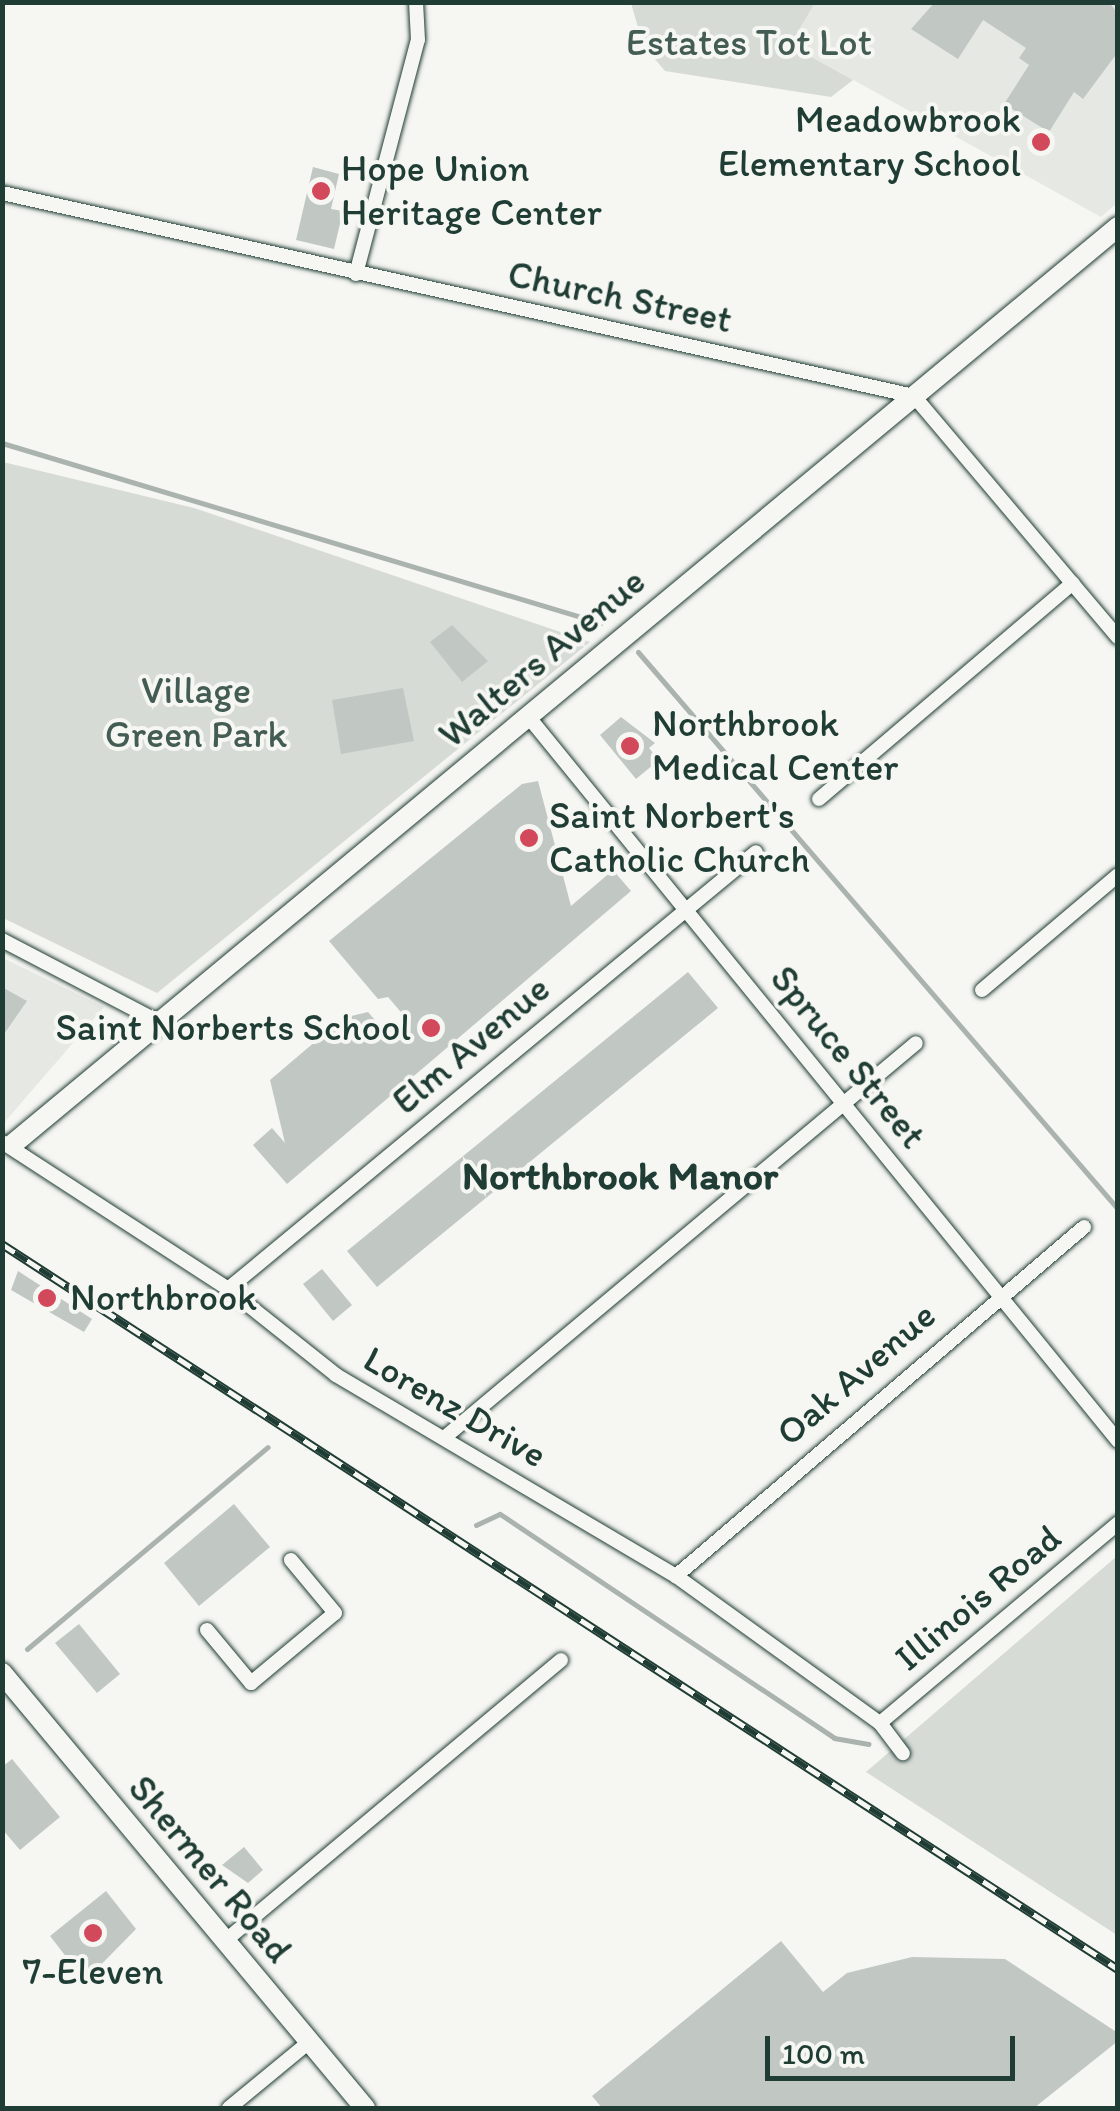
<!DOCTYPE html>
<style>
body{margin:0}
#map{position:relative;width:1120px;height:2111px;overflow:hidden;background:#f6f6f2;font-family:Itim,sans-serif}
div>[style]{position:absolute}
.built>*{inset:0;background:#e6e8e4}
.green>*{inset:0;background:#d6dbd6}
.stream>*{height:5px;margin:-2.5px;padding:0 2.5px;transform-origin:2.5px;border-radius:2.5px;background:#aab3ae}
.building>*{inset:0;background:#c1c8c3}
.roads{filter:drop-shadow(0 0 2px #1f3d34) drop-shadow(0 0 2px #1f3d34)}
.street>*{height:14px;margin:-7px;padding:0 7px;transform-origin:7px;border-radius:7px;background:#f6f6f2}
.secondary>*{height:20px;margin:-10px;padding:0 10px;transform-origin:10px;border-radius:10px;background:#f6f6f2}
.rail>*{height:9px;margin-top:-4.5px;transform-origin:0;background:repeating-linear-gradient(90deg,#f6f6f2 0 15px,#1f3d34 0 30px);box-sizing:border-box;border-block:2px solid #1f3d34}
.dots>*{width:28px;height:28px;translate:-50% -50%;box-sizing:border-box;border:5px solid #f6f6f2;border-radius:50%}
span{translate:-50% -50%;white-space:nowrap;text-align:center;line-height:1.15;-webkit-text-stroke:8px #f6f6f2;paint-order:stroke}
.park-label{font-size:38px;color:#445d54}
.poi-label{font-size:38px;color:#1f3d34}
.right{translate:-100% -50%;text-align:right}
.left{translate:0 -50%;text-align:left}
.street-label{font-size:38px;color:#1f3d34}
.neighbourhood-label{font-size:40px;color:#1f3d34;font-weight:700}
.frame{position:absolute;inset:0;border:5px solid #1f3d34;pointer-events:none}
.scale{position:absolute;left:765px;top:2036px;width:250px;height:45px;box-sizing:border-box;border:5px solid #1f3d34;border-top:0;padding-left:12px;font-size:30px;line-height:35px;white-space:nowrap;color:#1f3d34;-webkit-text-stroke:8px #f6f6f2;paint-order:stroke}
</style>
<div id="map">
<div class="built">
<i style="clip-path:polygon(815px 3px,1117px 3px,1117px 203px,1101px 217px,790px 45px)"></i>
<i style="clip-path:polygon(3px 958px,104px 1007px,3px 1124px)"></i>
</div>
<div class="green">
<i style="clip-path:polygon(631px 3px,815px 3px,790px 45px,853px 80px,831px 97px,665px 71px,643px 45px)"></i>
<i style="clip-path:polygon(3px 462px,194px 508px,590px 642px,157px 993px,3px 918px)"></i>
<i style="clip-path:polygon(1117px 1556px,1117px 1935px,866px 1772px)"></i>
</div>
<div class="stream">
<i style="left:2px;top:443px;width:625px;rotate:16.73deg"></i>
<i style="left:638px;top:652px;width:735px;rotate:49.25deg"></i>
<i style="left:476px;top:1525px;width:26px;rotate:-25deg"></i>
<i style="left:500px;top:1514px;width:402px;rotate:33.8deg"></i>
<i style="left:834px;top:1738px;width:35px;rotate:10deg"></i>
<i style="left:27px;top:1649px;width:314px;rotate:-40deg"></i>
</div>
<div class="building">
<i style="clip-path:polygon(935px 2px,1109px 2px,1118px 14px,1118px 52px,1083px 99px,1074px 92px,1049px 132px,1004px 104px,1029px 65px,1019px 58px,1026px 48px,983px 20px,958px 59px,911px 29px)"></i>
<i style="clip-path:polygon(313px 167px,339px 174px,331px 209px,343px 211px,334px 249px,296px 240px)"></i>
<i style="clip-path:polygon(452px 625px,488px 661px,462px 682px,430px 642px)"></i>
<i style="clip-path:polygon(403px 688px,414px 741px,341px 754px,332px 700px)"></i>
<i style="clip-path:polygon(621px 717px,655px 743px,649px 748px,659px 760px,636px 779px,600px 735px)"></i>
<i style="clip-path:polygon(538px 781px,571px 906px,613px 870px,631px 891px,287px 1184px,253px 1145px,272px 1128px,285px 1143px,270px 1080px,343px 1018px,368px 1012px,387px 1034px,406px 1018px,388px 997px,378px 999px,329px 941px,522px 784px)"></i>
<i style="clip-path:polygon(688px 972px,718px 1008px,377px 1287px,347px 1251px)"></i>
<i style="clip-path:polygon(2px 987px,27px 1001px,2px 1037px)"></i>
<i style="clip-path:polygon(322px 1269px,352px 1305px,333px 1321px,303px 1284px)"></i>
<i style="clip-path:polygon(18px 1271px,92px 1319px,84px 1332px,11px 1290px)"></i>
<i style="clip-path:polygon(234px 1504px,270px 1547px,199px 1606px,164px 1563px)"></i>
<i style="clip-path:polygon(79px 1624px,120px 1674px,97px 1693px,55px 1643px)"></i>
<i style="clip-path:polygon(12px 1759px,60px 1817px,20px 1850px,2px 1829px,2px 1767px)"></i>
<i style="clip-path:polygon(244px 1847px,263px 1870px,248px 1883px,222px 1865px)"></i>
<i style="clip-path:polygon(106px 1891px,136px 1929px,85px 1981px,50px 1936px)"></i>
<i style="clip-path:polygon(781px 1941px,823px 1992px,847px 1973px,912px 1957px,1005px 1959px,1118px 2033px,1118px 2041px,1034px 2108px,602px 2108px,592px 2096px)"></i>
</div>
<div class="roads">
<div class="street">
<i style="left:2px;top:193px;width:934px;rotate:12.55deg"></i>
<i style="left:914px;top:396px;width:316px;rotate:49.8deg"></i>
<i style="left:356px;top:274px;width:242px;rotate:-75.2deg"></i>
<i style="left:418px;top:40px;width:38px;rotate:-93deg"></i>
<i style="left:527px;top:715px;width:936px;rotate:50.85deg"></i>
<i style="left:819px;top:799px;width:333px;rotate:-40.4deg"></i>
<i style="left:2px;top:940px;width:177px;rotate:27.6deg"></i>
<i style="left:982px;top:990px;width:178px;rotate:-40.2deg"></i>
<i style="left:2px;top:1142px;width:270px;rotate:33deg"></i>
<i style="left:228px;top:1289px;width:138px;rotate:38.5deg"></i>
<i style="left:336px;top:1375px;width:395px;rotate:30.6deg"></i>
<i style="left:676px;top:1576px;width:251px;rotate:35.8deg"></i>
<i style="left:880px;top:1723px;width:38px;rotate:53deg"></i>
<i style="left:228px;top:1289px;width:685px;rotate:-39.61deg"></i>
<i style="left:444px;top:1438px;width:615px;rotate:-39.92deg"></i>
<i style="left:676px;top:1576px;width:537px;rotate:-40.54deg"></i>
<i style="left:207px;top:1630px;width:69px;rotate:50.3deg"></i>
<i style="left:251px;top:1683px;width:109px;rotate:-39.8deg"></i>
<i style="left:335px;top:1613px;width:69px;rotate:-129.7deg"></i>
<i style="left:880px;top:1723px;width:311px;rotate:-40deg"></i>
<i style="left:225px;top:1941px;width:438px;rotate:-39.9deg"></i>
<i style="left:229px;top:2108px;width:104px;rotate:-39.5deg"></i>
</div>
<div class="secondary">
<i style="left:13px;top:1144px;width:1436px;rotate:-39.69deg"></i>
<i style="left:2px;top:1673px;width:567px;rotate:50.16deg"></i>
</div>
</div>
<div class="rail">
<i style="left:2px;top:1244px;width:1331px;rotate:33.01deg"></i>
</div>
<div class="dots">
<i style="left:1041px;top:142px;background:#d1495b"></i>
<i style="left:321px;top:191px;background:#d1495b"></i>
<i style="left:630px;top:746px;background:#d1495b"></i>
<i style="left:529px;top:838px;background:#d1495b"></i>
<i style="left:431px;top:1028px;background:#d1495b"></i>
<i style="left:47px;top:1298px;background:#d1495b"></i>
<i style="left:93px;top:1933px;background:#d1495b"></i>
</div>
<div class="park-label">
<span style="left:749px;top:43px">Estates Tot Lot</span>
<span style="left:196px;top:713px">Village<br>Green Park</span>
</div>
<div class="poi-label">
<span class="right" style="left:1021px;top:142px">Meadowbrook<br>Elementary School</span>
<span class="left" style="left:341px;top:191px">Hope Union<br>Heritage Center</span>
<span class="left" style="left:652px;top:746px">Northbrook<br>Medical Center</span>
<span class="left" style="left:549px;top:838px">Saint Norbert's<br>Catholic Church</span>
<span class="right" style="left:411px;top:1028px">Saint Norberts School</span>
<span class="left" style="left:70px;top:1298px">Northbrook</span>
<span style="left:93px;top:1972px">7-Eleven</span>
</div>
<div class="street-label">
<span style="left:620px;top:297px;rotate:12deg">Church Street</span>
<span style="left:542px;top:658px;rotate:-40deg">Walters Avenue</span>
<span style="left:471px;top:1045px;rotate:-40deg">Elm Avenue</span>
<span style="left:848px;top:1057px;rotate:51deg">Spruce Street</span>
<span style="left:856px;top:1374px;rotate:-41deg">Oak Avenue</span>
<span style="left:455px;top:1407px;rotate:30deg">Lorenz Drive</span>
<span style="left:978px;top:1598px;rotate:-40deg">Illinois Road</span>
<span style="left:210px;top:1869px;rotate:50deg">Shermer Road</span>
</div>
<div class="neighbourhood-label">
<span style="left:620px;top:1175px">Northbrook Manor</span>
</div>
<div class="frame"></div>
<div class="scale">100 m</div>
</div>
